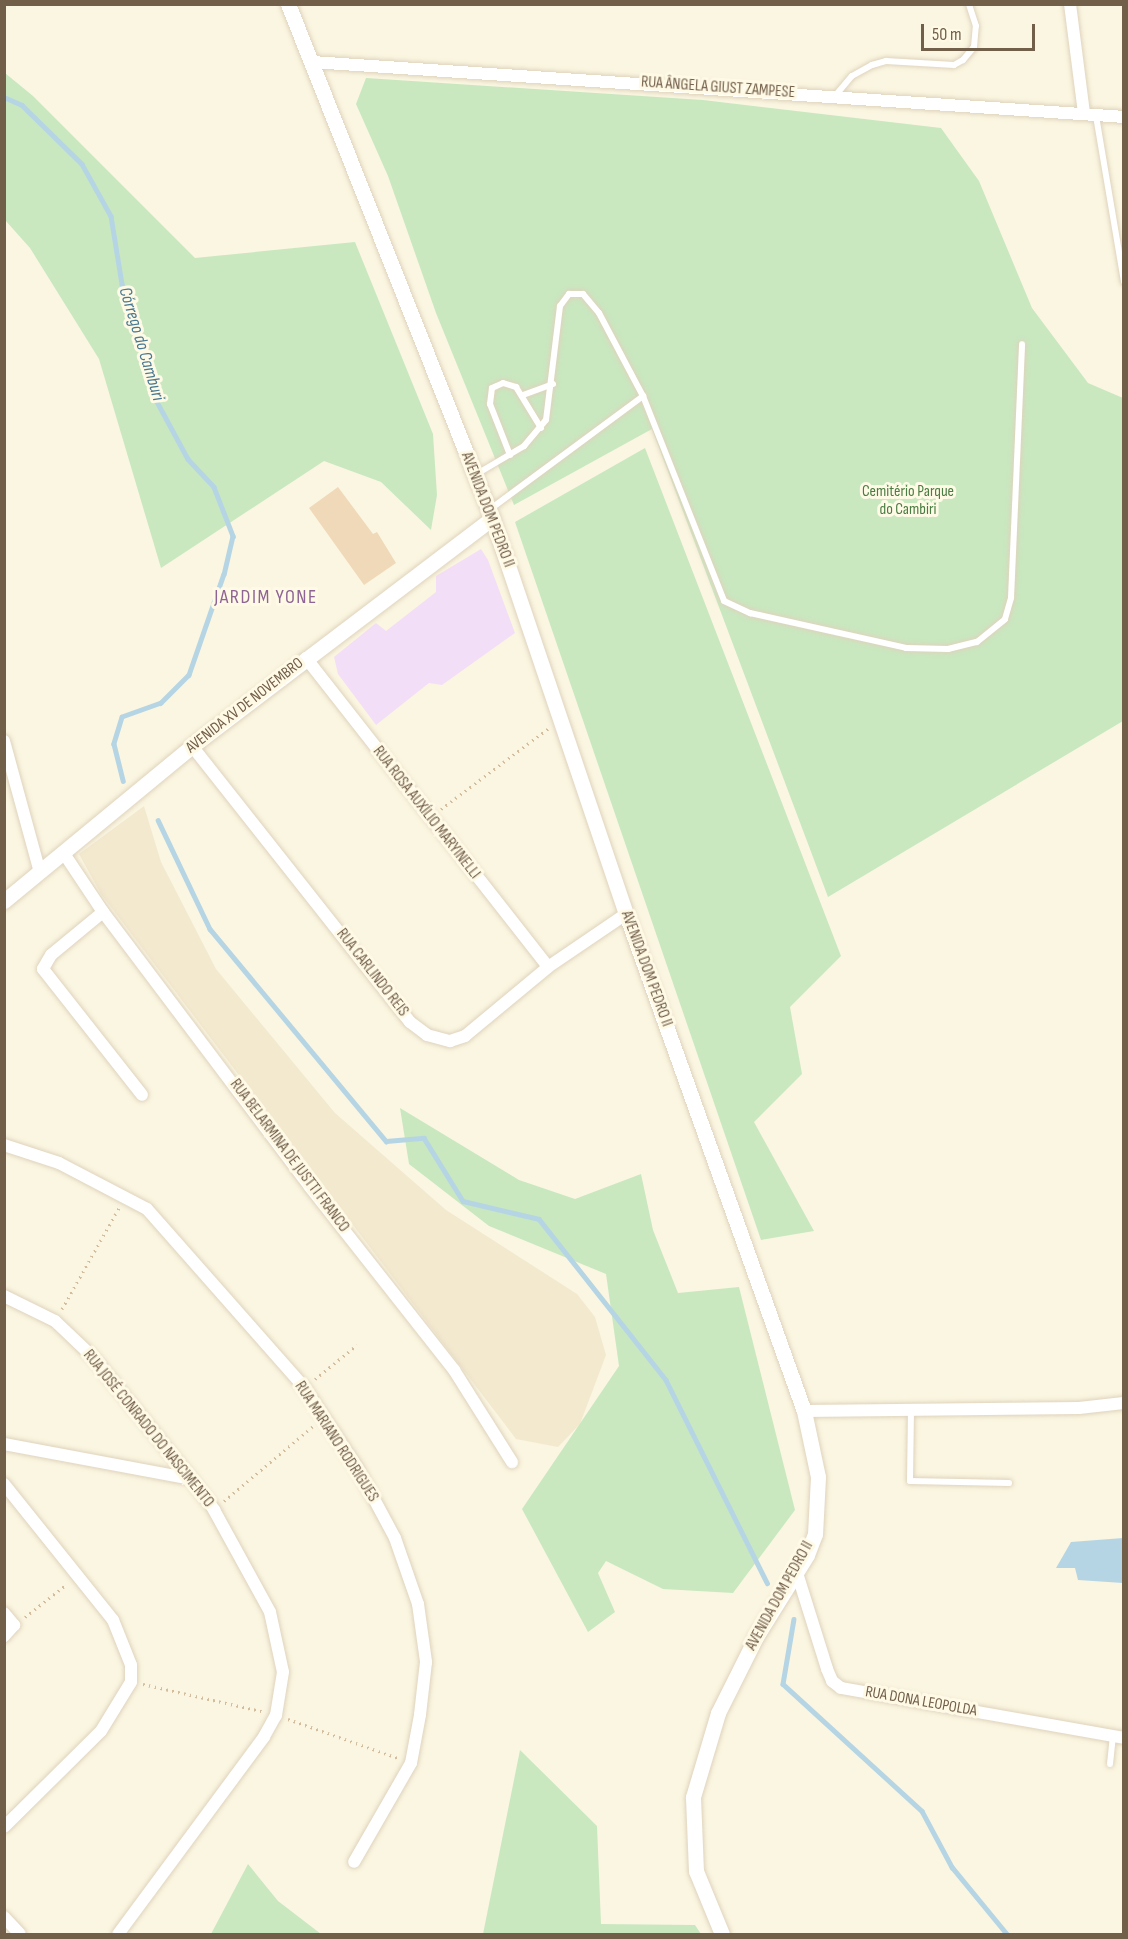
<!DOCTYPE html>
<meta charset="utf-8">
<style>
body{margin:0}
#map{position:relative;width:1128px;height:1939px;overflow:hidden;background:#fbf6e1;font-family:"Sofia Sans Condensed",sans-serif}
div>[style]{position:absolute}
.residential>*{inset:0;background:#f3e9cf}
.education>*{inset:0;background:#f3def7}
.green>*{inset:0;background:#c9e8c0}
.water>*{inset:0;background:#b6d5e4}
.stream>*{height:4.5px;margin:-2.25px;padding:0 2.25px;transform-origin:2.25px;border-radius:2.25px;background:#b6d5e4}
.building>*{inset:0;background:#f0d9b9}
.path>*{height:3px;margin-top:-1.5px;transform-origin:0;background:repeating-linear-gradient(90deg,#d4bd9d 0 1.5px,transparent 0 6px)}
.roads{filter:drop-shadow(0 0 2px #dfd3bd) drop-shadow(0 0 2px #dfd3bd)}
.service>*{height:6px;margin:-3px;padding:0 3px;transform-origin:3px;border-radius:3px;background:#fff}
.minor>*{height:12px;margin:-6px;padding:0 6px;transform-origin:6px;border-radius:6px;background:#fff}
.tertiary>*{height:15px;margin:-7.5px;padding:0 7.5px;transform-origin:7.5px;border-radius:7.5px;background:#fff}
span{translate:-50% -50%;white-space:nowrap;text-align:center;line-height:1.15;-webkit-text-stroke:6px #fffae6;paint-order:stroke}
.street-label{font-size:16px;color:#725f49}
.park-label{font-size:16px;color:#4a7d43}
.water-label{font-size:18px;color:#497992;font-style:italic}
.quarter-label{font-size:20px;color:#8e6495;letter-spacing:1.5px}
.frame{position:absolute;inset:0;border:6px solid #725f49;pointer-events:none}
.scale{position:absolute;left:921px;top:24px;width:114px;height:27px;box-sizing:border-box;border:3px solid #725f49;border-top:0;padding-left:8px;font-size:18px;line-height:21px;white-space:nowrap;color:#725f49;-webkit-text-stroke:4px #fffae6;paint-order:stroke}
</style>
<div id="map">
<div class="residential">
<i style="clip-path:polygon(144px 806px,161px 862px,216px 969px,335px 1113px,446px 1210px,577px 1294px,595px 1317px,606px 1355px,580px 1424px,558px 1447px,516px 1439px,101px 894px,79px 854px)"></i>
</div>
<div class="education">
<i style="clip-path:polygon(481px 549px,488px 560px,515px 633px,442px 685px,429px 683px,376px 725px,338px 674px,334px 657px,376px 623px,386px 631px,436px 592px,436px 576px)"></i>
</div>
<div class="green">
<i style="clip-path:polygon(5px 73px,33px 96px,195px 258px,355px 242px,433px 434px,437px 495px,431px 530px,381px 482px,324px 461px,161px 568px,99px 359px,30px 248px,5px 220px)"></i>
<i style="clip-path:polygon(366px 78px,703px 100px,941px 128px,979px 181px,1032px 308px,1088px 383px,1123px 398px,1123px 721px,828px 897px,652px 429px,514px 505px,436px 313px,388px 176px,356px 104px)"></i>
<i style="clip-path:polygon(645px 448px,841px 956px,790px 1007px,802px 1074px,754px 1122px,814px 1231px,761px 1240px,515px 522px)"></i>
<i style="clip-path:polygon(400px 1108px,519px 1180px,575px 1199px,641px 1174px,653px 1230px,678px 1293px,739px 1287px,795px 1510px,733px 1593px,663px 1589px,606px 1561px,598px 1573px,615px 1612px,588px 1632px,522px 1509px,619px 1366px,606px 1274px,489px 1226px,409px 1164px)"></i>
<i style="clip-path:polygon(520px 1750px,597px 1826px,601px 1924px,695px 1925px,701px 1934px,483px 1934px)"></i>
<i style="clip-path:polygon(248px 1864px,278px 1901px,321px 1934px,211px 1934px)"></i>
</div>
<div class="water">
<i style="clip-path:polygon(1123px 1538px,1123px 1583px,1078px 1580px,1075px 1568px,1056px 1568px,1071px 1542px)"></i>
</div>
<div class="stream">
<i style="left:4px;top:97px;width:20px;rotate:24deg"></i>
<i style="left:22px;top:105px;width:84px;rotate:44.5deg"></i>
<i style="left:82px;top:164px;width:60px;rotate:60.9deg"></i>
<i style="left:111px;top:216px;width:69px;rotate:80.8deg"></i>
<i style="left:122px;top:284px;width:119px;rotate:73.9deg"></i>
<i style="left:155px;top:398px;width:69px;rotate:61.6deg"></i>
<i style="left:188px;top:459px;width:38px;rotate:47deg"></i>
<i style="left:214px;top:487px;width:53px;rotate:68.8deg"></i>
<i style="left:233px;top:536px;width:39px;rotate:103deg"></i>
<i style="left:224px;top:574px;width:107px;rotate:109.1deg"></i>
<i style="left:189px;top:675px;width:40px;rotate:135deg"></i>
<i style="left:161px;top:703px;width:41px;rotate:160.3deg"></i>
<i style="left:122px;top:717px;width:28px;rotate:107deg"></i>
<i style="left:114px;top:744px;width:38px;rotate:76deg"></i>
<i style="left:158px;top:820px;width:121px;rotate:64.5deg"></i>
<i style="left:210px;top:929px;width:276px;rotate:50.3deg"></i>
<i style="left:386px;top:1141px;width:38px;rotate:-5deg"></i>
<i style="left:424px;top:1138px;width:74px;rotate:58.2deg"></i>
<i style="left:463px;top:1201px;width:78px;rotate:13.3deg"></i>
<i style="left:539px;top:1219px;width:205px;rotate:51.7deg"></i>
<i style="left:666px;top:1380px;width:227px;rotate:63.5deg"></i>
<i style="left:794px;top:1619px;width:66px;rotate:99.6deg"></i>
<i style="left:783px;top:1684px;width:188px;rotate:42.4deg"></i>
<i style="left:922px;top:1811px;width:64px;rotate:61.8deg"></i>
<i style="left:952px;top:1867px;width:87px;rotate:50.6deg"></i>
</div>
<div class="building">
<i style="clip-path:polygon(338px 487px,373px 534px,377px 532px,396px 563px,364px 585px,309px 508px)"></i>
</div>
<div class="path">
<i style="left:441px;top:809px;width:135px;rotate:-36.9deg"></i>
<i style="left:62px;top:1309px;width:116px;rotate:-60.6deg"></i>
<i style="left:315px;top:1379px;width:54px;rotate:-39deg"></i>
<i style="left:224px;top:1501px;width:116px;rotate:-40.1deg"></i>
<i style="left:25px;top:1617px;width:53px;rotate:-38.2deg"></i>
<i style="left:143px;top:1684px;width:125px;rotate:12.9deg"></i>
<i style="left:288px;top:1719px;width:117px;rotate:19.5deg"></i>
</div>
<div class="roads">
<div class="service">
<i style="left:835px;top:96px;width:26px;rotate:-50deg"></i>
<i style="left:852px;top:76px;width:23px;rotate:-29deg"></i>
<i style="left:872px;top:65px;width:15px;rotate:-16deg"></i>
<i style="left:886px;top:61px;width:68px;rotate:3.4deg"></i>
<i style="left:954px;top:65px;width:10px;rotate:-29deg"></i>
<i style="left:963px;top:60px;width:17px;rotate:-50deg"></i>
<i style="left:974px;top:47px;width:21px;rotate:-85deg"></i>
<i style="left:976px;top:26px;width:23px;rotate:-108deg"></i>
<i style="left:1096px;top:116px;width:168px;rotate:80.4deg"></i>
<i style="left:523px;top:395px;width:32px;rotate:-20deg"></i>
<i style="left:510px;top:455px;width:55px;rotate:-111.4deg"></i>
<i style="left:490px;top:404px;width:16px;rotate:-83deg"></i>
<i style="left:492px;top:388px;width:12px;rotate:-24deg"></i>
<i style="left:503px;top:383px;width:14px;rotate:17deg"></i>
<i style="left:516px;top:387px;width:48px;rotate:58.6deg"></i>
<i style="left:475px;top:475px;width:57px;rotate:-30.6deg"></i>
<i style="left:524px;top:446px;width:34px;rotate:-50deg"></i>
<i style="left:546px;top:420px;width:115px;rotate:-83deg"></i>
<i style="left:560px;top:306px;width:15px;rotate:-53deg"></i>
<i style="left:569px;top:294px;width:14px"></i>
<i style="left:583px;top:294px;width:25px;rotate:50deg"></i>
<i style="left:599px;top:313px;width:94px;rotate:62.1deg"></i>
<i style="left:489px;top:510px;width:192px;rotate:-36.5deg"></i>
<i style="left:643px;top:396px;width:220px;rotate:68.4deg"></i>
<i style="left:724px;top:601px;width:29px;rotate:25deg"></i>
<i style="left:750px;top:613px;width:160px;rotate:12.6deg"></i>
<i style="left:906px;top:648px;width:42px;rotate:1.4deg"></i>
<i style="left:948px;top:649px;width:30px;rotate:-14deg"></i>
<i style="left:977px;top:642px;width:36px;rotate:-39deg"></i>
<i style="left:1005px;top:619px;width:22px;rotate:-74deg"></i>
<i style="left:1011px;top:598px;width:254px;rotate:-87.5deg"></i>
<i style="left:911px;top:1410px;width:71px;rotate:90.8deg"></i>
<i style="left:910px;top:1481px;width:99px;rotate:1.2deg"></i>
<i style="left:1110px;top:1764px;width:27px;rotate:-84deg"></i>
</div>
<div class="minor">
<i style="left:1070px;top:4px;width:111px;rotate:82.7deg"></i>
<i style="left:312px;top:62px;width:814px;rotate:3.87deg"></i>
<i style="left:306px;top:658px;width:392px;rotate:51.9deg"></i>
<i style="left:4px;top:741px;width:133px;rotate:74.7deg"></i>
<i style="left:192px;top:746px;width:352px;rotate:51.7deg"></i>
<i style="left:410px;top:1022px;width:21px;rotate:37deg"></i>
<i style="left:427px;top:1035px;width:24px;rotate:15deg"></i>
<i style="left:450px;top:1041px;width:16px;rotate:-18deg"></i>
<i style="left:465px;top:1036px;width:108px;rotate:-39.7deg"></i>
<i style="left:548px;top:967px;width:94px;rotate:-34.2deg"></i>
<i style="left:63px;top:852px;width:72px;rotate:56.3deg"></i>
<i style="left:103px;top:912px;width:344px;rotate:53deg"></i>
<i style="left:310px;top:1187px;width:233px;rotate:51.8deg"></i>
<i style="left:454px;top:1370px;width:109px;rotate:57.8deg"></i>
<i style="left:103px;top:912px;width:67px;rotate:140.4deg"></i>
<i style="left:51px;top:955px;width:16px;rotate:120deg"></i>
<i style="left:43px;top:969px;width:160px;rotate:51.8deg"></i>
<i style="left:4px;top:1145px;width:58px;rotate:18.1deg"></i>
<i style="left:59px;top:1163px;width:99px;rotate:27.6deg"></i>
<i style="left:147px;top:1209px;width:237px;rotate:48.6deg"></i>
<i style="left:304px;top:1387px;width:98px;rotate:56.6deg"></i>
<i style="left:358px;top:1469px;width:78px;rotate:61.8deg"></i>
<i style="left:395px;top:1538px;width:70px;rotate:70.8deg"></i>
<i style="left:418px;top:1604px;width:59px;rotate:82.1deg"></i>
<i style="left:426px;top:1662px;width:53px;rotate:96.5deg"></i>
<i style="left:420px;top:1715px;width:49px;rotate:100.6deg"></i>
<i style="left:411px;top:1763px;width:114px;rotate:119.9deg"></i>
<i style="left:4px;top:1296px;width:57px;rotate:26.1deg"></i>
<i style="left:55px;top:1321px;width:52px;rotate:43.5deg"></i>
<i style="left:93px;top:1357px;width:156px;rotate:51.2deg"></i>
<i style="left:191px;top:1479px;width:39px;rotate:53deg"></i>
<i style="left:214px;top:1510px;width:116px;rotate:61.2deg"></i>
<i style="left:270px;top:1612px;width:61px;rotate:77.8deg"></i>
<i style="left:283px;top:1672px;width:44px;rotate:99.2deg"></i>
<i style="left:276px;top:1715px;width:25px;rotate:119deg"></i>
<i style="left:264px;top:1737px;width:245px;rotate:126.5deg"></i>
<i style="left:804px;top:1411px;width:275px;rotate:-0.6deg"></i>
<i style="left:1079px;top:1408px;width:45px;rotate:-6.3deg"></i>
<i style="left:4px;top:1444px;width:190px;rotate:10.6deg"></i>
<i style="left:4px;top:1484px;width:174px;rotate:51.3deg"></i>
<i style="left:113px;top:1620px;width:48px;rotate:68.2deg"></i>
<i style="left:131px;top:1665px;width:17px;rotate:90deg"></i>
<i style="left:131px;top:1682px;width:57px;rotate:121.5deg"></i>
<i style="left:101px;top:1731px;width:136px;rotate:135.3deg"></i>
<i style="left:797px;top:1573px;width:101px;rotate:72.6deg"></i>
<i style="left:827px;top:1669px;width:13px;rotate:67deg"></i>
<i style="left:832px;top:1681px;width:11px;rotate:38deg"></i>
<i style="left:841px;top:1688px;width:287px;rotate:10deg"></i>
<i style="left:4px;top:1613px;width:16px;rotate:50deg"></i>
<i style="left:14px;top:1625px;width:15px;rotate:132deg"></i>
<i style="left:4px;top:1917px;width:23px;rotate:47deg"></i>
</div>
<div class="tertiary">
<i style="left:288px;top:4px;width:553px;rotate:68.35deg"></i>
<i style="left:492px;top:518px;width:418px;rotate:71.3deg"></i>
<i style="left:626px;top:914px;width:528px;rotate:70.3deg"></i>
<i style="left:804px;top:1411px;width:67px;rotate:78deg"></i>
<i style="left:818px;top:1477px;width:57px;rotate:93deg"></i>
<i style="left:815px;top:1534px;width:22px;rotate:111deg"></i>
<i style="left:807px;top:1555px;width:97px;rotate:121.9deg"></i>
<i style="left:756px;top:1637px;width:85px;rotate:116.6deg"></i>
<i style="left:718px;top:1713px;width:88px;rotate:106.6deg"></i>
<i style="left:693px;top:1797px;width:74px;rotate:87.7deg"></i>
<i style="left:696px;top:1871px;width:68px;rotate:67.6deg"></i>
<i style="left:4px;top:901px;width:244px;rotate:-39.5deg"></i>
<i style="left:192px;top:746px;width:377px;rotate:-37.2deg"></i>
</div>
</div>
<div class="street-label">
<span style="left:718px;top:88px;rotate:4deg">RUA ÂNGELA GIUST ZAMPESE</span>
<span style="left:487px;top:510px;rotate:69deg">AVENIDA DOM PEDRO II</span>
<span style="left:245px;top:706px;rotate:-38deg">AVENIDA XV DE NOVEMBRO</span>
<span style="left:426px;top:813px;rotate:52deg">RUA ROSA AUXÍLIO MARYINELLI</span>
<span style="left:646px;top:969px;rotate:70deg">AVENIDA DOM PEDRO II</span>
<span style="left:372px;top:973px;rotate:52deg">RUA CARLINDO REIS</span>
<span style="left:289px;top:1156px;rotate:53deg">RUA BELARMINA DE JUSTTI FRANCO</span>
<span style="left:148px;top:1429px;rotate:51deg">RUA JOSÉ CONRADO DO NASCIMENTO</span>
<span style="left:336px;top:1442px;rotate:57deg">RUA MARIANO RODRIGUES</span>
<span style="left:780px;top:1596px;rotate:-61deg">AVENIDA DOM PEDRO II</span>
<span style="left:921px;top:1702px;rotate:10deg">RUA DONA LEOPOLDA</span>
</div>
<div class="park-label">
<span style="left:908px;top:501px">Cemitério Parque<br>do Cambiri</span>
</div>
<div class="water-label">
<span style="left:141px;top:344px;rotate:73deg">Córrego do Camburi</span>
</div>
<div class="quarter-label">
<span style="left:266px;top:597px">JARDIM YONE</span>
</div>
<div class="frame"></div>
<div class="scale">50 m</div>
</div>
